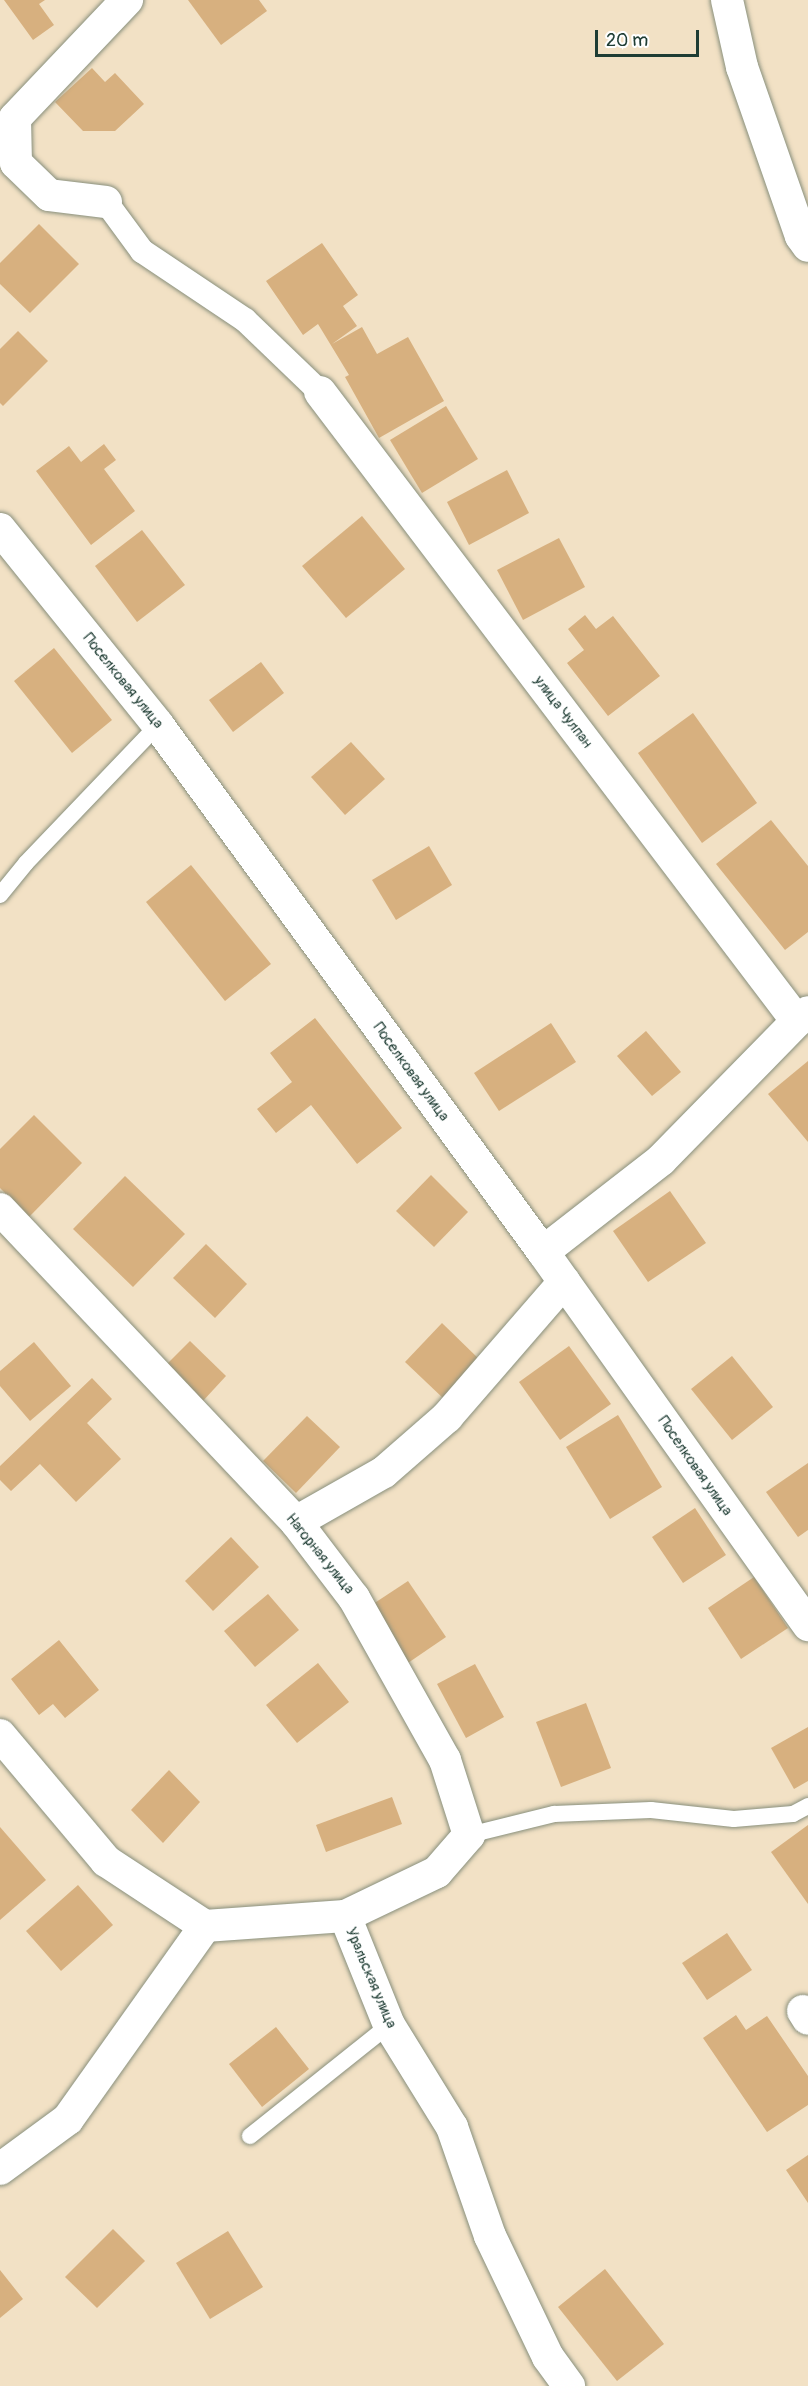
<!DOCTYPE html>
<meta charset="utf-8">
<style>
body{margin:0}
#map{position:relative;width:808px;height:2386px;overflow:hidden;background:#f2e1c5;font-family:Pangolin,sans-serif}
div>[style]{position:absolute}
.building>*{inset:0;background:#d7b07f}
.roads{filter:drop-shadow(0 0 2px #888f7c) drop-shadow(0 0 2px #888f7c)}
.service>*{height:16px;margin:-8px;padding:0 8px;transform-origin:8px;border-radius:8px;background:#fff}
.pedestrian>*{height:24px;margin:-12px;padding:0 12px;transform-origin:12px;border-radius:12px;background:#fff}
.minor>*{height:32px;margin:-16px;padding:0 16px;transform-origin:16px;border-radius:16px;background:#fff}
span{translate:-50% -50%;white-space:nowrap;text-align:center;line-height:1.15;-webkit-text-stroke:6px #fff;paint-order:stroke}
.street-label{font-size:15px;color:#1f3d34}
.scale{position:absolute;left:595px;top:30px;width:104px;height:27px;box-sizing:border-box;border:3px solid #1f3d34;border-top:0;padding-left:8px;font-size:18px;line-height:21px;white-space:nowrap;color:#1f3d34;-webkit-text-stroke:4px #fff;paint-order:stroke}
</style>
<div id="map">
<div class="building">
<i style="clip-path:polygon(4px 0,45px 0,39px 4px,54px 25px,33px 40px)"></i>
<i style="clip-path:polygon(188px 0,259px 0,267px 11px,221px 45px)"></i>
<i style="clip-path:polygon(92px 68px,105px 82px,115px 73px,144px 104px,115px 131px,83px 131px,55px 102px)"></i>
<i style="clip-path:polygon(39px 224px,79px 264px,30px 313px,0 284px,0 263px)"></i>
<i style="clip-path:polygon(322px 243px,358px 295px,343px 306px,357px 326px,332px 344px,362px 327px,377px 354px,408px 337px,444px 401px,379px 438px,345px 377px,349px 375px,318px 324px,303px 335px,266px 281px)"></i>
<i style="clip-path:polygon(18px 331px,48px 361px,3px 406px,0 403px,0 349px)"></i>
<i style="clip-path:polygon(446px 406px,478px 459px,422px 493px,390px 440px)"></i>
<i style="clip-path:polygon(104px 444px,116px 460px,104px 469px,135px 511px,91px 545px,36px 471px,69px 446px,81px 462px)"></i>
<i style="clip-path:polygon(507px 470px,529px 513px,469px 545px,447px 502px)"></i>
<i style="clip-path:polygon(362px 516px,405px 569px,346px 618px,302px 566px)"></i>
<i style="clip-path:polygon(142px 530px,185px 585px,137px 622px,95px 566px)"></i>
<i style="clip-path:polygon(559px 538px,585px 587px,523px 620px,497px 570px)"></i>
<i style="clip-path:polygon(585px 615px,596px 629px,613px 616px,660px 676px,608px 716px,567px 663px,584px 650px,568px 629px)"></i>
<i style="clip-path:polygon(54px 648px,112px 720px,72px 753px,14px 681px)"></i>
<i style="clip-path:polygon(261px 662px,284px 693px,233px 732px,209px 700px)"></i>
<i style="clip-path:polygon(693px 713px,757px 803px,702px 843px,638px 753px)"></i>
<i style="clip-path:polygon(351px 742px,385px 779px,345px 815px,311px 777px)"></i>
<i style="clip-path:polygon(771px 820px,808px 866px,808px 932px,785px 950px,716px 864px)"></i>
<i style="clip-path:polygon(429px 846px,452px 885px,396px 920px,372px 880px)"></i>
<i style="clip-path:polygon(191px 865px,271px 964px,225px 1001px,146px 902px)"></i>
<i style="clip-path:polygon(315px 1018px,402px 1128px,357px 1164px,311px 1105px,276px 1133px,257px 1109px,292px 1082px,270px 1053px)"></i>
<i style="clip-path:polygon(551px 1023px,576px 1062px,499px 1111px,474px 1073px)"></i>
<i style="clip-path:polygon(646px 1031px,681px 1072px,652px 1096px,617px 1056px)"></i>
<i style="clip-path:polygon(808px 1061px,808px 1142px,768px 1094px)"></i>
<i style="clip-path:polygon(34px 1115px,82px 1163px,29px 1217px,0 1188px,0 1149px)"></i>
<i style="clip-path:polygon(431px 1175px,468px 1212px,434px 1247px,396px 1211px)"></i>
<i style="clip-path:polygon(125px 1176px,185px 1234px,133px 1287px,73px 1229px)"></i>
<i style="clip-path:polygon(670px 1191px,706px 1243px,648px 1282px,613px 1231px)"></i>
<i style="clip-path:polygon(206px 1244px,247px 1284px,215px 1318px,173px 1278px)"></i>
<i style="clip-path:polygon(442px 1323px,481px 1361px,444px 1399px,405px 1362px)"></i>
<i style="clip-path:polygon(190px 1341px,226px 1376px,202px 1402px,165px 1366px)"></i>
<i style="clip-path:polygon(34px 1342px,71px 1386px,30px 1421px,0 1386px,0 1371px)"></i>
<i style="clip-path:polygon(569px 1346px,611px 1404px,560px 1440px,519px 1382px)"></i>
<i style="clip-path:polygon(732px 1356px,773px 1407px,732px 1440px,691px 1389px)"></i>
<i style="clip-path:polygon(92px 1378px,112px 1399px,87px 1423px,121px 1459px,76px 1502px,40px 1464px,11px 1491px,0 1480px,0 1466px)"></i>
<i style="clip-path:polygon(618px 1415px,662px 1487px,610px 1519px,566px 1447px)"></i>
<i style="clip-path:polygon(307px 1416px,340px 1447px,296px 1493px,263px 1461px)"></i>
<i style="clip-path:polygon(808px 1463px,808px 1530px,798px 1537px,766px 1492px)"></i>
<i style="clip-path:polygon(695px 1508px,726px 1555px,683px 1583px,652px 1537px)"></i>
<i style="clip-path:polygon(231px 1537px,259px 1567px,213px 1611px,185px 1581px)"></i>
<i style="clip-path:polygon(754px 1577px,788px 1628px,741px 1659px,708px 1608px)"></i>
<i style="clip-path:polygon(408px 1581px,446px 1637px,405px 1665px,367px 1608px)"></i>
<i style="clip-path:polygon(268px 1594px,299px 1630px,255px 1667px,224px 1631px)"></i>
<i style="clip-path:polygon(59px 1640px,99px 1690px,65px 1718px,53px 1704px,39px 1715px,11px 1679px)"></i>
<i style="clip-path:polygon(318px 1663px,349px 1702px,297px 1743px,266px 1705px)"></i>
<i style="clip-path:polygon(475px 1664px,504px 1717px,466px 1738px,437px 1684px)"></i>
<i style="clip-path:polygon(586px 1703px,611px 1768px,561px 1787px,536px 1722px)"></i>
<i style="clip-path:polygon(808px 1727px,808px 1781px,794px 1789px,771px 1748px)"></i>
<i style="clip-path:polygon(169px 1770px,200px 1802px,163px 1843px,131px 1810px)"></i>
<i style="clip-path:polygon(392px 1797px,402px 1824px,326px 1852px,316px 1825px)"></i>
<i style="clip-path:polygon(808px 1825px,808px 1904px,771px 1852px)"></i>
<i style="clip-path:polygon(0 1827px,46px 1880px,0 1920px)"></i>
<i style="clip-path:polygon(78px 1885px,113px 1925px,61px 1971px,26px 1931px)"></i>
<i style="clip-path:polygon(727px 1933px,752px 1970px,707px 2000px,682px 1963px)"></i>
<i style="clip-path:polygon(736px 2015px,746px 2030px,767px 2016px,808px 2076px,808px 2105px,767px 2132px,703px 2038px)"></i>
<i style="clip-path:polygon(276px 2027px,309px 2069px,262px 2107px,229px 2064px)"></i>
<i style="clip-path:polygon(808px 2155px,808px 2203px,786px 2170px)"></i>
<i style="clip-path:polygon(113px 2229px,145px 2261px,97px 2308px,65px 2277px)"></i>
<i style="clip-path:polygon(228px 2231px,263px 2287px,210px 2319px,176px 2263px)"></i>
<i style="clip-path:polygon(605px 2269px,664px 2344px,617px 2381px,558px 2307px)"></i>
<i style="clip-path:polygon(0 2270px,23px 2299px,0 2318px)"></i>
</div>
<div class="roads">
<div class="service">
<i style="left:0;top:895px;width:41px;rotate:-50.9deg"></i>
<i style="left:26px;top:863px;width:191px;rotate:-46.3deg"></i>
<i style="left:469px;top:1835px;width:88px;rotate:-13.9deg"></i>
<i style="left:554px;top:1814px;width:97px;rotate:-2.4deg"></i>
<i style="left:651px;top:1810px;width:83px;rotate:6.2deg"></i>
<i style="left:734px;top:1819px;width:59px;rotate:-4.8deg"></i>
<i style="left:793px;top:1814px;width:17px;rotate:-28deg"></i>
<i style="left:250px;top:2136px;width:178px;rotate:-38.6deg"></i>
</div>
<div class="pedestrian">
<i style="left:106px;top:202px;width:61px;rotate:53.7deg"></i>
<i style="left:142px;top:251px;width:124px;rotate:33.8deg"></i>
<i style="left:245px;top:320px;width:104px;rotate:43.8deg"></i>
</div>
<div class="minor">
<i style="left:727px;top:0;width:69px;rotate:77.4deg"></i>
<i style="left:742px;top:67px;width:179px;rotate:70.8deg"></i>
<i style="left:801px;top:236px;width:12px;rotate:55deg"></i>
<i style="left:106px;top:202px;width:57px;rotate:-173deg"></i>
<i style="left:49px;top:195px;width:46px;rotate:-135.9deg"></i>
<i style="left:16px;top:163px;width:45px;rotate:-91.3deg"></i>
<i style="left:15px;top:118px;width:163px;rotate:-46.5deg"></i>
<i style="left:320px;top:392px;width:789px;rotate:52.83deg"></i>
<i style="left:797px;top:1021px;width:14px;rotate:-39deg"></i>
<i style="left:0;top:529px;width:252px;rotate:51.1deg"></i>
<i style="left:158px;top:725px;width:653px;rotate:53.85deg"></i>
<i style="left:543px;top:1252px;width:458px;rotate:54.6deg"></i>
<i style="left:0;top:1209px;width:431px;rotate:46.6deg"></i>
<i style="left:296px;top:1522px;width:96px;rotate:52.7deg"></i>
<i style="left:354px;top:1598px;width:186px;rotate:60.7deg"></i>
<i style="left:445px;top:1760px;width:79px;rotate:72.3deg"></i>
<i style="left:469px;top:1835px;width:49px;rotate:130.9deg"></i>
<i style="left:437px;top:1872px;width:102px;rotate:154.4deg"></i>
<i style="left:543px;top:1252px;width:150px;rotate:-37.9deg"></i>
<i style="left:661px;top:1160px;width:194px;rotate:-45.6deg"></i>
<i style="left:296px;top:1522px;width:101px;rotate:-29.6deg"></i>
<i style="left:384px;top:1472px;width:84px;rotate:-41.1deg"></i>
<i style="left:447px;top:1417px;width:179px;rotate:-49.1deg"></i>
<i style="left:0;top:1735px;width:165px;rotate:49.9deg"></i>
<i style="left:106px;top:1861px;width:118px;rotate:33.3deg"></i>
<i style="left:205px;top:1926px;width:140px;rotate:-4.1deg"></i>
<i style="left:345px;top:1916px;width:118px;rotate:68deg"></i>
<i style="left:389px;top:2025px;width:120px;rotate:58.3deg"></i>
<i style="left:452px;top:2127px;width:115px;rotate:70.8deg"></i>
<i style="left:490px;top:2236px;width:134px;rotate:64.4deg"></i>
<i style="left:548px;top:2357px;width:36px;rotate:54deg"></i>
<i style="left:803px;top:2011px;width:9px;rotate:58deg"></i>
<i style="left:0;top:2169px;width:84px;rotate:-36.3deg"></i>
<i style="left:68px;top:2119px;width:237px;rotate:-54.6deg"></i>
</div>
</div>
<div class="street-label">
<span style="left:123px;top:681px;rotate:51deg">Поселковая улица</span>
<span style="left:563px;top:712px;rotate:53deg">улица Чулпан</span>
<span style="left:411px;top:1072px;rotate:54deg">Поселковая улица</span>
<span style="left:695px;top:1466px;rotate:55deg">Поселковая улица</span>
<span style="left:320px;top:1554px;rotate:51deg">Нагорная улица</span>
<span style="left:371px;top:1978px;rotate:67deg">Уральская улица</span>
</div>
<div class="scale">20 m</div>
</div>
